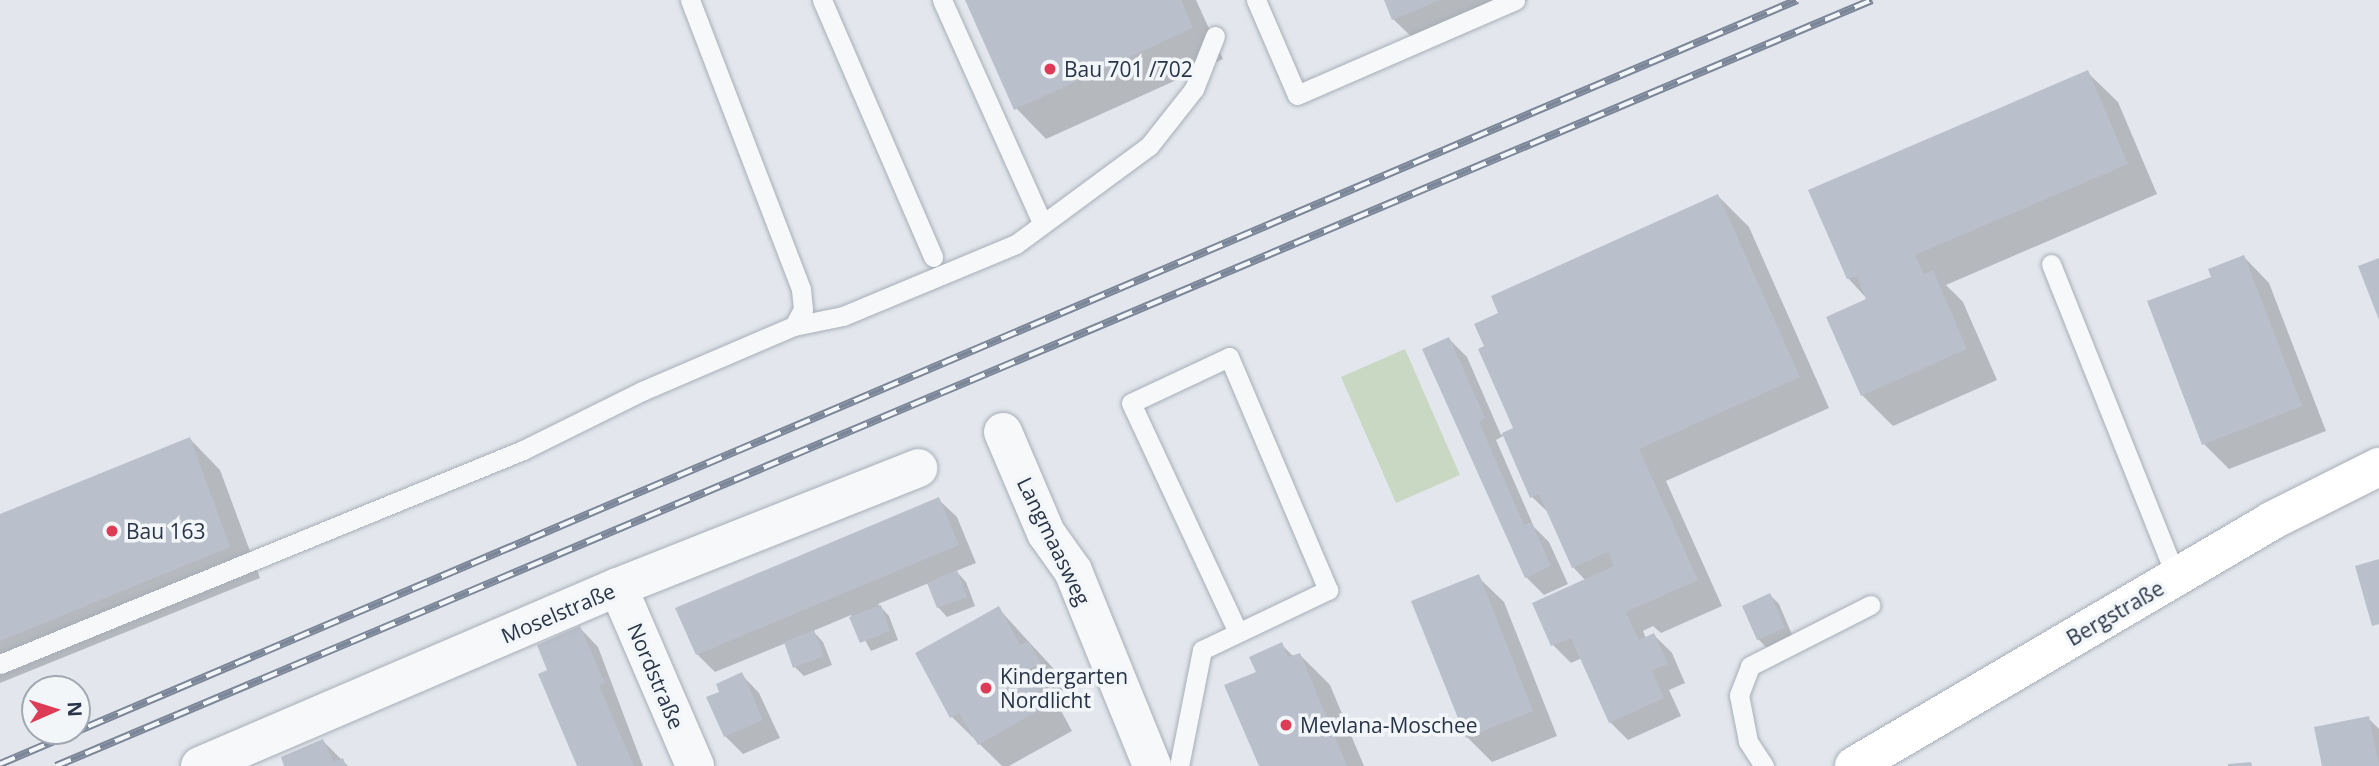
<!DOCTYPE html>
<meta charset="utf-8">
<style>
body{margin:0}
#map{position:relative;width:2379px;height:766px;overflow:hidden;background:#e3e7ed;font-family:"Open Sans",sans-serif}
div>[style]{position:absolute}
.green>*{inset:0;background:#c9d8c3}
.shadow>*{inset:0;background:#0003}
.building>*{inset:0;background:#bac0cb}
.roads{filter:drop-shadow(0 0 2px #a7aeb8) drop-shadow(0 0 2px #a7aeb8)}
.service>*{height:19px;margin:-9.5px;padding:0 9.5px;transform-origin:9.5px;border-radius:9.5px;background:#f7f8fa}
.minor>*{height:38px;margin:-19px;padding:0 19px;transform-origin:19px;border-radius:19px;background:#f7f8fa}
.secondary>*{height:38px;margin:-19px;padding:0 19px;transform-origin:19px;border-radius:19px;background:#fff}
.rail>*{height:8px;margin-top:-4px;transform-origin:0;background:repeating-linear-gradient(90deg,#f3f6f9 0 16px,#7b8698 0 32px);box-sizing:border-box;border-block:2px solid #7b8698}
.dots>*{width:19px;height:19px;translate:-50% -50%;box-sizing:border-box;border:4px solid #f3f6f9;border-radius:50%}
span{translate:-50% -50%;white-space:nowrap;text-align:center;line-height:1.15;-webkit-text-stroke:7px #f3f6f9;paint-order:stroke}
.poi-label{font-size:21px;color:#283447}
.left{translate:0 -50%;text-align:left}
.street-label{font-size:21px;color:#283447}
.north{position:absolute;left:21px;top:675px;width:70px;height:70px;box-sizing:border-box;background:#f3f6f9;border:2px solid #a2a8b2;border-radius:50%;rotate:87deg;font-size:19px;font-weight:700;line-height:28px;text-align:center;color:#283447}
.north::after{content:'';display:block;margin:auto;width:24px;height:32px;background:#de3c56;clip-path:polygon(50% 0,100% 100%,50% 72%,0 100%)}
</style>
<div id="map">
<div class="green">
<i style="clip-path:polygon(1405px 349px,1460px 475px,1396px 503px,1341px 377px)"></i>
</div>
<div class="shadow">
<i style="clip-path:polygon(967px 0,1196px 0,1223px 59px,1046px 139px,1016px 108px)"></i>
<i style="clip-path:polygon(1386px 0,1528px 0,1419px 44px,1393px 19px)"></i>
<i style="clip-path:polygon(2087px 72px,2118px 102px,2157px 194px,1946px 285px,1963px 302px,1997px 380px,1893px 426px,1862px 395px,1868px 300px,1848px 278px)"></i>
<i style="clip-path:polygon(1718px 196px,1749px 227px,1829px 408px,1666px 481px,1722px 606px,1661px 633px,1653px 626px,1643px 631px,1646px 638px,1654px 635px,1672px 653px,1685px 683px,1669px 690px,1681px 716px,1628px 740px,1610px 722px,1582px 658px,1571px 663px,1553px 645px,1586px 581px,1573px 567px,1550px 514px,1532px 497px,1505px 435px,1496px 440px,1534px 527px,1549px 542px,1568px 584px,1544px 595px,1526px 577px,1449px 339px,1467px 357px,1501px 435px,1515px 429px)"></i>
<i style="clip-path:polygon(2244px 257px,2269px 283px,2326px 431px,2229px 469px,2204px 444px,2213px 278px)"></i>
<i style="clip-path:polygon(190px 439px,220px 470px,260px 578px,0 683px,0 516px)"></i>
<i style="clip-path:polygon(938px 499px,957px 517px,976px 563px,956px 571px,966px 582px,975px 606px,947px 617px,938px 607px,929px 583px,878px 604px,889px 616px,898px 640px,871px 651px,851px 615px,813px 631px,823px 642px,832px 665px,804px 676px,795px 667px,786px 643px,715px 672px,697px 654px)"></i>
<i style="clip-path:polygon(1478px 577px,1504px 602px,1557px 736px,1492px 762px,1467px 737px)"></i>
<i style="clip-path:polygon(1770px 595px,1779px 604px,1793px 637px,1767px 648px,1758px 639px)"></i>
<i style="clip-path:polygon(998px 608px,1053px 668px,1065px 689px,1053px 696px,1072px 731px,1009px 766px,1002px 766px,952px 717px)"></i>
<i style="clip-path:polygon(580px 628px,598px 647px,643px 766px,579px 766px,550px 671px)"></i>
<i style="clip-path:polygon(1281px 644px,1294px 657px,1300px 655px,1330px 685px,1364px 766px,1261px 766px,1258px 673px)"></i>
<i style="clip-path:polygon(741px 674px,759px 693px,780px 738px,743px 754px,725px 736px,722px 692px)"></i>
<i style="clip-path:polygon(2368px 718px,2379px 729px,2379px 766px,2324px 766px)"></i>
<i style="clip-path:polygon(323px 741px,348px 766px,287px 766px)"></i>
</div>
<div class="building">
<i style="clip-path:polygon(965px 0,1181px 0,1193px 28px,1014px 110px)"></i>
<i style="clip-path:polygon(1384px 0,1440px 0,1392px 20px)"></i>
<i style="clip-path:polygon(2088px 70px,2128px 164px,1915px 255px,1924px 274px,1933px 270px,1967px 349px,1861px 396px,1826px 317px,1866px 299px,1857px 276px,1847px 279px,1808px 190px)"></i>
<i style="clip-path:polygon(1718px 194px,1800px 377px,1639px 449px,1698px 580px,1626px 612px,1639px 640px,1654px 633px,1668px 664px,1652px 671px,1664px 698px,1609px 723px,1571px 638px,1551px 646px,1532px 603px,1614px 566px,1608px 552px,1572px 568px,1539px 494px,1530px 498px,1502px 433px,1513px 428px,1478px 349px,1484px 346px,1474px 324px,1498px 313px,1491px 296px)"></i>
<i style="clip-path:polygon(2244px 255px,2302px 406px,2202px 445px,2147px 301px,2211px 277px,2208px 269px)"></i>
<i style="clip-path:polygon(2379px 258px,2379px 320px,2358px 266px)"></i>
<i style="clip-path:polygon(1449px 337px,1485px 418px,1479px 422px,1524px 525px,1531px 522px,1551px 566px,1525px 578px,1422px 349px)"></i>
<i style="clip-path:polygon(190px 437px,230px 547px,0 641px,0 514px)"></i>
<i style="clip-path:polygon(939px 497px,959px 545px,696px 655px,675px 608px)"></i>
<i style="clip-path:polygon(2379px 559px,2379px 624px,2372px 626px,2355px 566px)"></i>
<i style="clip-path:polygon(957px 570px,967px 597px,937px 608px,927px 583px)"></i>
<i style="clip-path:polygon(1479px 574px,1533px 711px,1466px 738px,1411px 601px)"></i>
<i style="clip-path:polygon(1770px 593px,1785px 628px,1757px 640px,1742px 606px)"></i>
<i style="clip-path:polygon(881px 605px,890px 631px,860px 643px,849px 617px)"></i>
<i style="clip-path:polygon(999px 606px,1020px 645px,1028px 641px,1041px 663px,1028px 670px,1048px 705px,978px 745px,959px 713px,950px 718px,915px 653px)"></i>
<i style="clip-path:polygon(580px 626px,605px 683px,599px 686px,634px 766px,577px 766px,538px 674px,547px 670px,537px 645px)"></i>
<i style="clip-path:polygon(814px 630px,824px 656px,793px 668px,784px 642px)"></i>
<i style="clip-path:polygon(1282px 642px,1288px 657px,1300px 653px,1347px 766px,1259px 766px,1224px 685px,1256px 672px,1249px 657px)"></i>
<i style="clip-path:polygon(742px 672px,763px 720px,724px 737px,706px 697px,719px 692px,716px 684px)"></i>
<i style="clip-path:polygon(2369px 716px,2379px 766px,2322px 766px,2314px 727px)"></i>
<i style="clip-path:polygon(323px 739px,334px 762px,343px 758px,346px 766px,284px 766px,281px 757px)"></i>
<i style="clip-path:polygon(2251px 762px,2252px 766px,2228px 766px,2228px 764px)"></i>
</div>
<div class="roads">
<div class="service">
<i style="left:822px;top:0;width:280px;rotate:66.6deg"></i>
<i style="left:942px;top:0;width:244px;rotate:65.8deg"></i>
<i style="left:1256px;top:0;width:103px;rotate:66.7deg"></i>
<i style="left:1297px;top:95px;width:238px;rotate:-23.5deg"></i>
<i style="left:2051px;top:264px;width:337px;rotate:68.2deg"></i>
<i style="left:794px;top:326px;width:50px;rotate:-11.5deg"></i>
<i style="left:843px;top:316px;width:187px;rotate:-22.6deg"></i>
<i style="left:1016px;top:244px;width:165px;rotate:-36.4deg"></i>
<i style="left:1149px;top:146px;width:73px;rotate:-51.7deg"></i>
<i style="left:1194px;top:89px;width:57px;rotate:-68.4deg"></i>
<i style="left:0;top:664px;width:565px;rotate:-22.25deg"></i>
<i style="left:523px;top:450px;width:133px;rotate:-26.4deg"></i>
<i style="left:642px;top:391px;width:165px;rotate:-23.2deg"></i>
<i style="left:794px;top:326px;width:19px;rotate:-62deg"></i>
<i style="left:803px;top:309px;width:20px;rotate:-96deg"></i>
<i style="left:801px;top:289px;width:310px;rotate:-111deg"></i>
<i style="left:1179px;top:766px;width:118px;rotate:-78.8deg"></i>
<i style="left:1202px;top:650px;width:140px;rotate:-25.5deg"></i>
<i style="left:1328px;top:590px;width:253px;rotate:-113deg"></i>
<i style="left:1229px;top:357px;width:108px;rotate:154.9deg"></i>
<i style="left:1131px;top:403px;width:253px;rotate:65deg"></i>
<i style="left:1764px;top:766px;width:30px;rotate:-123deg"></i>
<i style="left:1748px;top:741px;width:47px;rotate:-101.1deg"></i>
<i style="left:1739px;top:695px;width:31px;rotate:-69deg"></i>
<i style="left:1750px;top:666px;width:135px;rotate:-26.9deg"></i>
</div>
<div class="minor">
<i style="left:1003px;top:432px;width:110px;rotate:66.9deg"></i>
<i style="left:1046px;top:533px;width:47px;rotate:54.6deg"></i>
<i style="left:1073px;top:571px;width:210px;rotate:67.9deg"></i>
<i style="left:618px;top:587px;width:195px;rotate:66.7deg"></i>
<i style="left:200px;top:766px;width:455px;rotate:-23.2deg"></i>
<i style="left:618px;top:587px;width:323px;rotate:-21.6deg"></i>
</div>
<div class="secondary">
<i style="left:1854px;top:766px;width:484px;rotate:-30.4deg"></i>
<i style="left:2271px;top:521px;width:121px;rotate:-26.6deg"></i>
</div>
</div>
<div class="rail">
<i style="left:0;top:764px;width:1953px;rotate:-23.03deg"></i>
<i style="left:56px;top:766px;width:1971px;rotate:-22.87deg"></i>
</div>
<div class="dots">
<i style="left:1050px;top:69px;background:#de3c56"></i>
<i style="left:112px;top:531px;background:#de3c56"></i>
<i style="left:986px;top:688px;background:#de3c56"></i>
<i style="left:1286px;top:725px;background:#de3c56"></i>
</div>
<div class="poi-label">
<span class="left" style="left:1064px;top:69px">Bau 701 /702</span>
<span class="left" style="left:126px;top:531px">Bau 163</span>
<span class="left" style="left:1000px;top:688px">Kindergarten<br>Nordlicht</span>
<span class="left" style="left:1300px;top:725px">Mevlana-Moschee</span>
</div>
<div class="street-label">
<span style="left:1054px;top:541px;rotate:64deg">Langmaasweg</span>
<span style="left:558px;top:613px;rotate:-23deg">Moselstraße</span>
<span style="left:2115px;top:613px;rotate:-30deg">Bergstraße</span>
<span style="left:656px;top:676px;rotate:67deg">Nordstraße</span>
</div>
<div class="north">N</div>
</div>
